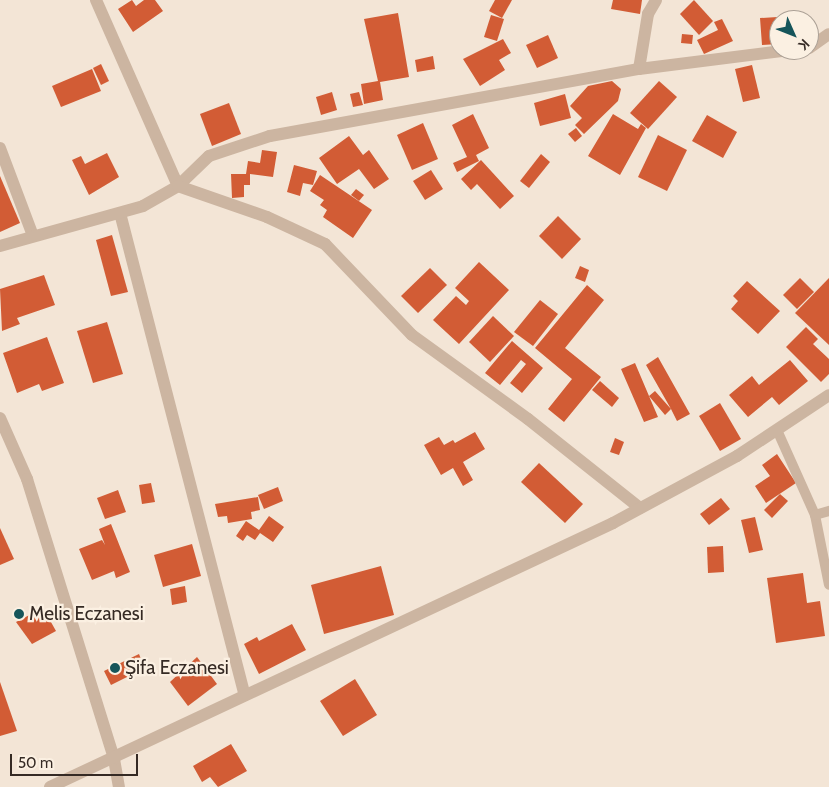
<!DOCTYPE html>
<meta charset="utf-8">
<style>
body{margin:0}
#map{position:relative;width:829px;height:787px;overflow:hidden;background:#f3e5d6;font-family:Cabin,sans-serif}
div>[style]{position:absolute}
.building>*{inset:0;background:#d25c35}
.service>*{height:10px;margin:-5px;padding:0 5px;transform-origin:5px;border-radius:5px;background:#ccb5a1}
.minor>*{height:12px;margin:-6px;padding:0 6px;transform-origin:6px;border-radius:6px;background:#ccb5a1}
.tertiary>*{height:12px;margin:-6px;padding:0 6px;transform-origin:6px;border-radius:6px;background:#ccb5a1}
.dots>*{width:14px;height:14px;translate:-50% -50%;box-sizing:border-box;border:2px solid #fbf0e2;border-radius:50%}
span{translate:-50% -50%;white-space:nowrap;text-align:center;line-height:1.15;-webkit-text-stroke:4.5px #fbf0e2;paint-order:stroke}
.poi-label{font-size:19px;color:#352a24}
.left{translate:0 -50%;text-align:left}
.north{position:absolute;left:769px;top:10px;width:50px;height:50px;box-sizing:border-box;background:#fbf0e2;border:1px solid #aca196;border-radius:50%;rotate:134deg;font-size:14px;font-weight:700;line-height:20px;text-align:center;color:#352a24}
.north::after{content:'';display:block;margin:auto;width:18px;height:22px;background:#16555a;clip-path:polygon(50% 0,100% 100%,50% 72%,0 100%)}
.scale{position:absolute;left:10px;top:754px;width:128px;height:22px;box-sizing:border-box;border:2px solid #352a24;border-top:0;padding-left:6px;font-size:15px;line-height:18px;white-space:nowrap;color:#352a24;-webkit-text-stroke:4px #fbf0e2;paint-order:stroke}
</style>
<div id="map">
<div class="building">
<i style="clip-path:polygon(132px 0,136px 6px,144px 0,155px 0,163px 11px,133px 32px,118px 9px)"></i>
<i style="clip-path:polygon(495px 0,512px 0,502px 18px,489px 11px)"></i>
<i style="clip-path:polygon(613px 0,642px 0,640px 14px,611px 9px)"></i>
<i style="clip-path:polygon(694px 0,713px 21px,699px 35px,680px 14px)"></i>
<i style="clip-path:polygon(398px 13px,409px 77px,380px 82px,383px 100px,364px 104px,361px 84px,378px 81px,364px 19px)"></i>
<i style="clip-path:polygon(491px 15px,504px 19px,497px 41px,484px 37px)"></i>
<i style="clip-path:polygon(793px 16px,793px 20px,779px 20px,779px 44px,762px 45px,760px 18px)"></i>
<i style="clip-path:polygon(722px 19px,733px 41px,704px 54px,697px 40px,718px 30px,714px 22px)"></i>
<i style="clip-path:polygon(682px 34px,693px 35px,692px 44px,681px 43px)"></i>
<i style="clip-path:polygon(548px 35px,558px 58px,537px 68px,526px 45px)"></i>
<i style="clip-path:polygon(503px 39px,511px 53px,499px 60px,505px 70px,480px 86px,463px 59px)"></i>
<i style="clip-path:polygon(433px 56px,435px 69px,417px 72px,415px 60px)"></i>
<i style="clip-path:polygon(101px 64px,109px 81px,101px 85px,93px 68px)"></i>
<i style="clip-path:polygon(752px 65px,760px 98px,743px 102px,735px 69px)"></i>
<i style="clip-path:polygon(92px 69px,101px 91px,61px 107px,52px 86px)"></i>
<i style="clip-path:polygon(612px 81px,621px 89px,618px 101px,584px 134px,575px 125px,582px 118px,570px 106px,588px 86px)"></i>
<i style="clip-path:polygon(659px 81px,677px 97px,648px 129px,630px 113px)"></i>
<i style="clip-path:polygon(332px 92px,337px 110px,321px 115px,316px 97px)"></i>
<i style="clip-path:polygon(359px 92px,363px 105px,353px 107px,350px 94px)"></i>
<i style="clip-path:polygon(565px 94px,571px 118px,540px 126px,534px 103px)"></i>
<i style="clip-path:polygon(229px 103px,241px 134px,212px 146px,200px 114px)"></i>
<i style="clip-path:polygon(473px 114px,489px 148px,476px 155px,479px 161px,457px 172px,453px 163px,467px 157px,452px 125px)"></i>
<i style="clip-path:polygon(613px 114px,638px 129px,641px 124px,646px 128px,620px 175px,588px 156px)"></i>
<i style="clip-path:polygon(707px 115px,737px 132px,723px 158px,692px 141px)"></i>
<i style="clip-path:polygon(423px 123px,438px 159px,412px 170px,397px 135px)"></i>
<i style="clip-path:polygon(576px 128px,582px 136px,575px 142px,568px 134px)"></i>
<i style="clip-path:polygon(658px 135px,687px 150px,667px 191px,638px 177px)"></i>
<i style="clip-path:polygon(349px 136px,363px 155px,369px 150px,389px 179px,374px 189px,359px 169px,337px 184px,319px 158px)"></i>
<i style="clip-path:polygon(262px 150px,277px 152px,273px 177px,250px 174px,250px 185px,244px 185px,244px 197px,232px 198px,231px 174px,246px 174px,248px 161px,260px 163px)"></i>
<i style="clip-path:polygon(107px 153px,119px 177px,89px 195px,72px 160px,81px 156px,85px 164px)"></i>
<i style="clip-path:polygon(541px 154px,550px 162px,529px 188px,520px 181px)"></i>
<i style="clip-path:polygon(481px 160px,514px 196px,500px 209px,477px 184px,471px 190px,461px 179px)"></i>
<i style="clip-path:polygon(294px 165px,317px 171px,313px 185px,303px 183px,300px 196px,287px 192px)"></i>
<i style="clip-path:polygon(431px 170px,443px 189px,425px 200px,413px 181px)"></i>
<i style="clip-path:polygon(320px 175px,372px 210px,353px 238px,323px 217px,327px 210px,320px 205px,324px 200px,310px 191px)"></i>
<i style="clip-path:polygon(0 176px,20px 223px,0 232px)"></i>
<i style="clip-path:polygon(356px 189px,364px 195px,359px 201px,351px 195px)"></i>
<i style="clip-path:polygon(558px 216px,581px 239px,562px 259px,539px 236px)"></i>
<i style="clip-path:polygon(112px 235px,128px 292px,111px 296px,96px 240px)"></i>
<i style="clip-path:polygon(479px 262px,509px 290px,459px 344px,433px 320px,456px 296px,466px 305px,469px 301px,455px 288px)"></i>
<i style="clip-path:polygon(580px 266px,589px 270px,585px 282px,575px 278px)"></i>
<i style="clip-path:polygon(430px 268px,447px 285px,418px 313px,401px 296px)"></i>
<i style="clip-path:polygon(44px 275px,55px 305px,17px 318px,20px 324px,2px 331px,0 289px)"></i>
<i style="clip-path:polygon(800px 278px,814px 292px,797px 309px,783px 295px)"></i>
<i style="clip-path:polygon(829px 278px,829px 345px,795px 313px)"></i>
<i style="clip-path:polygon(747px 281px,780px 311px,758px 334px,731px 309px,738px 301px,733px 296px)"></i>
<i style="clip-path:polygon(587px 285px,604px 300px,565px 348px,601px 377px,564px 422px,548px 409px,572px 379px,535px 348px)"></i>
<i style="clip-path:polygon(540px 300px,558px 314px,533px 346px,514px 332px)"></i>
<i style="clip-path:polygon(493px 316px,514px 336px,490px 362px,469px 342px)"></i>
<i style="clip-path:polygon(107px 322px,123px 374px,93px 383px,77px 331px)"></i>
<i style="clip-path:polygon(806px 327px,818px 339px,813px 344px,829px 359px,829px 374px,821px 382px,786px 347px)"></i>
<i style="clip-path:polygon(47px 337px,64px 383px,42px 391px,39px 384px,17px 393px,3px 353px)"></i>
<i style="clip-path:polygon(512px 341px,543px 368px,522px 393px,510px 383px,526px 364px,521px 360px,500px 385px,485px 373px)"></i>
<i style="clip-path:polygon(658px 357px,690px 414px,677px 421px,671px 409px,665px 415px,649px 396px,658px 417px,644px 422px,621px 369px,635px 363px,649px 396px,655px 391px,671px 409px,646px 365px)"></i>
<i style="clip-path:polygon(790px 360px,808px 381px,779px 405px,772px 397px,748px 417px,729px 395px,752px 376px,759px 385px)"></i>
<i style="clip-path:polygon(600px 381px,619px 398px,612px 407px,592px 390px)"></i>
<i style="clip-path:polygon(720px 403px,741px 439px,720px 451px,699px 416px)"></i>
<i style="clip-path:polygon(475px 432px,485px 449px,463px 462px,473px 480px,463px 486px,453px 468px,441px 475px,424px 445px,439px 437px,444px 445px,453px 440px,455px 443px)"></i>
<i style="clip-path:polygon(615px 438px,624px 442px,619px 455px,610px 452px)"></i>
<i style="clip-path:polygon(777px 454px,796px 483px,766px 503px,755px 486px,770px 476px,762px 465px)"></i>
<i style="clip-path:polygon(539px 463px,583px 504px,565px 523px,521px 482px)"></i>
<i style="clip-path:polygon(151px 483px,155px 502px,142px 504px,139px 485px)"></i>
<i style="clip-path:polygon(278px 487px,283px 501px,264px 509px,258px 495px)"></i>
<i style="clip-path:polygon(118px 490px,126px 512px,105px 519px,97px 498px)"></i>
<i style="clip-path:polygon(780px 494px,788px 501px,772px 518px,764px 510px)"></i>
<i style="clip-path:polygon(258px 497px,260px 510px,251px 512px,252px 519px,228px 523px,227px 516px,218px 517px,215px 504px)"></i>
<i style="clip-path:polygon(721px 498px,730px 509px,709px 525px,700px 514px)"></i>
<i style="clip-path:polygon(269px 516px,284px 527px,273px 542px,260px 533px,255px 540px,247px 535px,243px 541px,236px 536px,246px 521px,259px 530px)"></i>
<i style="clip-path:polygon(755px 517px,763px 550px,749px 553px,741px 520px)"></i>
<i style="clip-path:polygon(111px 524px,130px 572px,116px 578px,114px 571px,92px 580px,79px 549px,102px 540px,105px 545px,99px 529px)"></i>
<i style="clip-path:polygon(0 528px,14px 559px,0 565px)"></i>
<i style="clip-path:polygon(192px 544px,201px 576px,163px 587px,154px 555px)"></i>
<i style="clip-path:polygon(723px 546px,724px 572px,708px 573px,707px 547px)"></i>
<i style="clip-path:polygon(381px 566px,394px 615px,324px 634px,311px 585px)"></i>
<i style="clip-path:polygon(803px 573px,807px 603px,820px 601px,825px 636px,776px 643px,767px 578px)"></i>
<i style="clip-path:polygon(185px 586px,187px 602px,172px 605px,170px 589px)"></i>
<i style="clip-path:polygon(43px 608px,56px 631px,32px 644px,16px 622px)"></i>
<i style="clip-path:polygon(292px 624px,306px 650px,259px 674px,244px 644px,257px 637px,259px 641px)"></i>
<i style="clip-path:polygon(139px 654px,143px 664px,135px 668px,137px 672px,111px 685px,104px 671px)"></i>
<i style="clip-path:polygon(197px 657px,217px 684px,188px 706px,170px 682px)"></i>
<i style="clip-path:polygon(355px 679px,377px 715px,343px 736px,320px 701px)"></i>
<i style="clip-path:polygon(0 682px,17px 731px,0 736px)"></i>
<i style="clip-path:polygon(231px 744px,247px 771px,218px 787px,210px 777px,202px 782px,193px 766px)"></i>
</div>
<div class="service">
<i style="left:777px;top:430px;width:93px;rotate:65.9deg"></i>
<i style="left:815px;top:515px;width:71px;rotate:78.7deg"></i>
<i style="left:815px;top:515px;width:15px;rotate:-16deg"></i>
</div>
<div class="minor">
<i style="left:96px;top:0;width:203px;rotate:66.2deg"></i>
<i style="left:178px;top:186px;width:43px;rotate:-44.1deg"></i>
<i style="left:209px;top:156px;width:64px;rotate:-18.2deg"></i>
<i style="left:270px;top:136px;width:375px;rotate:-10.3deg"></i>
<i style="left:639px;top:69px;width:152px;rotate:-7.2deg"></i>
<i style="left:809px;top:48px;width:24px;rotate:-35deg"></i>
<i style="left:639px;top:69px;width:56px;rotate:-80.7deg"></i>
<i style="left:648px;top:14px;width:16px;rotate:-60deg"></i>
<i style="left:0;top:148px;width:94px;rotate:69.4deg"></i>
<i style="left:120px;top:213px;width:498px;rotate:75.5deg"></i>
<i style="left:0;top:246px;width:148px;rotate:-15.6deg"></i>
<i style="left:143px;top:206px;width:40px;rotate:-29.7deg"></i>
<i style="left:178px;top:186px;width:94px;rotate:19.2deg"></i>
<i style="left:267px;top:217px;width:64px;rotate:25deg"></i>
<i style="left:325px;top:244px;width:126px;rotate:46.3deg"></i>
<i style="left:412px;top:335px;width:143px;rotate:35.9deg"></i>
<i style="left:528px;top:419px;width:143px;rotate:38.5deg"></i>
<i style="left:114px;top:759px;width:28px;rotate:80deg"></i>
</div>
<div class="tertiary">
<i style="left:0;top:418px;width:67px;rotate:66.1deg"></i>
<i style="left:27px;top:479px;width:293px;rotate:72.7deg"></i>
<i style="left:50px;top:787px;width:622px;rotate:-25.12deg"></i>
<i style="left:613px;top:523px;width:141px;rotate:-28.4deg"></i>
<i style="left:737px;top:456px;width:110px;rotate:-33.5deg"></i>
</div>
<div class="dots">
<i style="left:19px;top:614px;background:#16555a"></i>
<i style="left:115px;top:668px;background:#16555a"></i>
</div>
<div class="poi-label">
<span class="left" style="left:29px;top:614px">Melis Eczanesi</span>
<span class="left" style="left:125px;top:668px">Şifa Eczanesi</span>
</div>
<div class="north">K</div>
<div class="scale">50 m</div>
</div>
